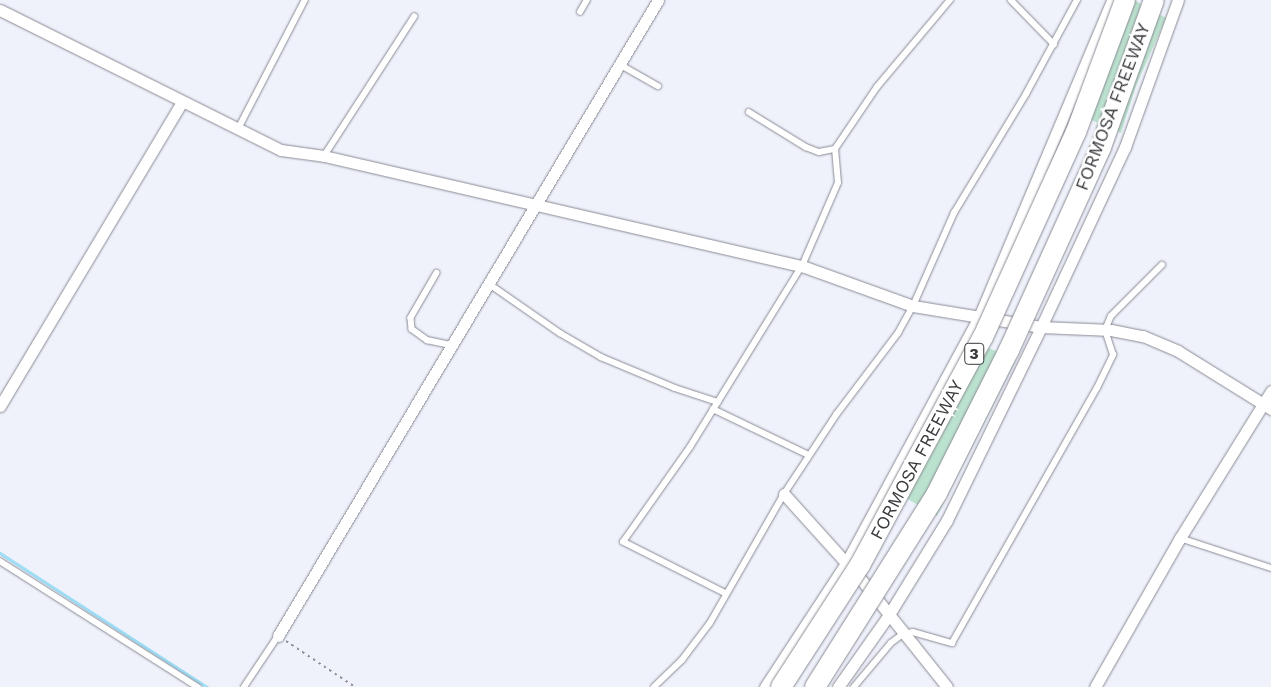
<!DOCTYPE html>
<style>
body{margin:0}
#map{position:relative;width:1271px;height:687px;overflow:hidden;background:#eff1fb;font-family:"Work Sans",sans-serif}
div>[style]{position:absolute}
.green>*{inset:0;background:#bbe2ce}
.stream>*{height:3px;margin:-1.5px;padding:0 1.5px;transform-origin:1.5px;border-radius:1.5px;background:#9edef7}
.path>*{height:2px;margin-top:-1px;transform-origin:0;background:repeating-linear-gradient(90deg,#8e8f96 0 2.5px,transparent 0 6.5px)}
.roads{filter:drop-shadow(0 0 1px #898b94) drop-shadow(0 0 1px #898b94)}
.lane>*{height:5.5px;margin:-2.75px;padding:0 2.75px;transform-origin:2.75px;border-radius:2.75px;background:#fff}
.street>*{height:11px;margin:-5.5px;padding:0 5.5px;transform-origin:5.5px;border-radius:5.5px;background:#fff}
.bridges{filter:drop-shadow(0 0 1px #898b94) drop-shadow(0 0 1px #898b94)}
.highway-bridge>*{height:20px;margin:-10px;padding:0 10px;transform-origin:10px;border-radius:10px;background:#fff}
span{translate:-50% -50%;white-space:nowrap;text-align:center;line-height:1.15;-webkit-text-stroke:5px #fff;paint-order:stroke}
.shield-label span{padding:1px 4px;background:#fff;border:1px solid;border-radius:4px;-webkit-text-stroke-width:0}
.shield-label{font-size:16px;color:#38393d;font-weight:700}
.street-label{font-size:18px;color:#38393d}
</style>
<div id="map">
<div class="green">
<i style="clip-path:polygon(1134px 0,1166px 18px,1136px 86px,1121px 133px,1073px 112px)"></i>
<i style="clip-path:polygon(973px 341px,1016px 360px,937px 516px,892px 490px)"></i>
</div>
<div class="stream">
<i style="left:0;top:553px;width:247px;rotate:32.9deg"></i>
</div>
<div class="path">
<i style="left:286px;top:641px;width:83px;rotate:33.7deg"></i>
</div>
<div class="roads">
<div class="lane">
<i style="left:1011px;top:0;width:62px;rotate:45.7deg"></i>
<i style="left:580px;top:12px;width:14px;rotate:-60deg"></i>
<i style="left:619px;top:64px;width:45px;rotate:29.4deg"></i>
<i style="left:749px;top:112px;width:67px;rotate:31.6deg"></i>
<i style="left:806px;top:147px;width:14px;rotate:21deg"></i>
<i style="left:819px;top:152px;width:16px;rotate:-11deg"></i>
<i style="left:238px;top:129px;width:145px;rotate:-62.6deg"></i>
<i style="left:324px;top:156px;width:166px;rotate:-57.1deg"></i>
<i style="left:437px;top:273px;width:52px;rotate:120deg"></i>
<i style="left:411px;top:318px;width:11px;rotate:85deg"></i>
<i style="left:412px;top:329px;width:19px;rotate:36deg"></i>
<i style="left:427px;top:340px;width:25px;rotate:12deg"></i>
<i style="left:488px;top:283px;width:88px;rotate:34.8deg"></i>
<i style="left:560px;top:333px;width:48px;rotate:30.3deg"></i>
<i style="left:601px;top:357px;width:80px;rotate:22.7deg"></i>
<i style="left:675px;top:388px;width:45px;rotate:18deg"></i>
<i style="left:713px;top:409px;width:106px;rotate:25.6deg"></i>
<i style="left:1180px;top:538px;width:96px;rotate:18.2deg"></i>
<i style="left:0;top:561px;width:235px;rotate:32.5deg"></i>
<i style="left:726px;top:594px;width:115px;rotate:-153.2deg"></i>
<i style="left:623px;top:542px;width:116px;rotate:-54.8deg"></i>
<i style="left:690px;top:447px;width:213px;rotate:-58.3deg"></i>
<i style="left:802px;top:266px;width:90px;rotate:-66.6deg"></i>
<i style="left:838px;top:183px;width:34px;rotate:-95deg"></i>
<i style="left:835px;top:149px;width:75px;rotate:-55.9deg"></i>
<i style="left:877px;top:87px;width:114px;rotate:-50deg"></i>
<i style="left:244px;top:687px;width:61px;rotate:-56.3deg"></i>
<i style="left:654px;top:687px;width:39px;rotate:-44deg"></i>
<i style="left:682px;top:660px;width:46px;rotate:-52.9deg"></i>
<i style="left:710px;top:623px;width:149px;rotate:-60.2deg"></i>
<i style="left:784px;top:494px;width:95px;rotate:-56.6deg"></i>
<i style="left:836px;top:415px;width:103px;rotate:-52.9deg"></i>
<i style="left:898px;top:333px;width:31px;rotate:-61deg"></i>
<i style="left:913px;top:306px;width:102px;rotate:-66.2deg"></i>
<i style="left:954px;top:213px;width:139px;rotate:-58.8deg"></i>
<i style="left:1026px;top:94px;width:107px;rotate:-61.5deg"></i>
<i style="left:854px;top:687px;width:57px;rotate:-49.9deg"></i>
<i style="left:891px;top:643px;width:15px;rotate:-37deg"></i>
<i style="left:903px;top:634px;width:10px;rotate:-11deg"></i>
<i style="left:913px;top:632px;width:41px;rotate:15.8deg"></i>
<i style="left:952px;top:643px;width:293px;rotate:-60.4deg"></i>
<i style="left:1097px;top:388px;width:37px;rotate:-64deg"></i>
<i style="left:1113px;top:355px;width:26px;rotate:-108deg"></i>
<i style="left:1105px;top:330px;width:15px;rotate:-67deg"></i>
<i style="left:1111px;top:316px;width:72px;rotate:-45deg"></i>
</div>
<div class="street">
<i style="left:0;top:10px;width:314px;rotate:26.5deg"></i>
<i style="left:281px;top:150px;width:43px;rotate:7.9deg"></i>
<i style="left:324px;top:156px;width:490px;rotate:13deg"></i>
<i style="left:802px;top:266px;width:118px;rotate:19.8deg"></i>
<i style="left:913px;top:306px;width:130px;rotate:9.3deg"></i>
<i style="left:1041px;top:327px;width:70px;rotate:2.5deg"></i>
<i style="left:1111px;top:330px;width:33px;rotate:11deg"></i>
<i style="left:1143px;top:336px;width:38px;rotate:23deg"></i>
<i style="left:1178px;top:351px;width:110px;rotate:31.9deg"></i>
<i style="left:0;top:406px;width:354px;rotate:-59.1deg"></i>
<i style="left:784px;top:494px;width:120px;rotate:48deg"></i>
<i style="left:864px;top:583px;width:133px;rotate:51.4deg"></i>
<i style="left:278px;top:636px;width:741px;rotate:-59.14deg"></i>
<i style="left:765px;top:687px;width:148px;rotate:-56.8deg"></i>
<i style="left:846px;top:563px;width:280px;rotate:-61.6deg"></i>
<i style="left:979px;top:317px;width:344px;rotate:-67.2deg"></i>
<i style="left:838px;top:687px;width:87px;rotate:-54.8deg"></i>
<i style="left:888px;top:616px;width:113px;rotate:-58.4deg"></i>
<i style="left:947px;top:520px;width:215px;rotate:-64deg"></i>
<i style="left:1041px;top:327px;width:199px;rotate:-65deg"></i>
<i style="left:1125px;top:147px;width:156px;rotate:-70.2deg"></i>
<i style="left:1095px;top:687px;width:172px;rotate:-60.3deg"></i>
<i style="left:1180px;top:538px;width:173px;rotate:-58.2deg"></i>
</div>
</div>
<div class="bridges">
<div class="highway-bridge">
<i style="left:781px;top:687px;width:145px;rotate:-57.1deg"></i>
<i style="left:860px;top:565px;width:259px;rotate:-61.7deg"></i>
<i style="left:983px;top:337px;width:225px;rotate:-65.6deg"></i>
<i style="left:1076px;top:132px;width:141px;rotate:-69.6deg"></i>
<i style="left:815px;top:687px;width:229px;rotate:-57.8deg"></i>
<i style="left:937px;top:493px;width:160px;rotate:-63.3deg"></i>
<i style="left:1009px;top:350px;width:223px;rotate:-65.6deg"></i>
<i style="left:1101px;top:147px;width:156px;rotate:-70.2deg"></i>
</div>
</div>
<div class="shield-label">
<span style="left:974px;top:354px">3</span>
</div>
<div class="street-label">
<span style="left:1113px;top:107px;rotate:-69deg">FORMOSA FREEWAY</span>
<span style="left:917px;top:460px;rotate:-62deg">FORMOSA FREEWAY</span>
</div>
</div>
